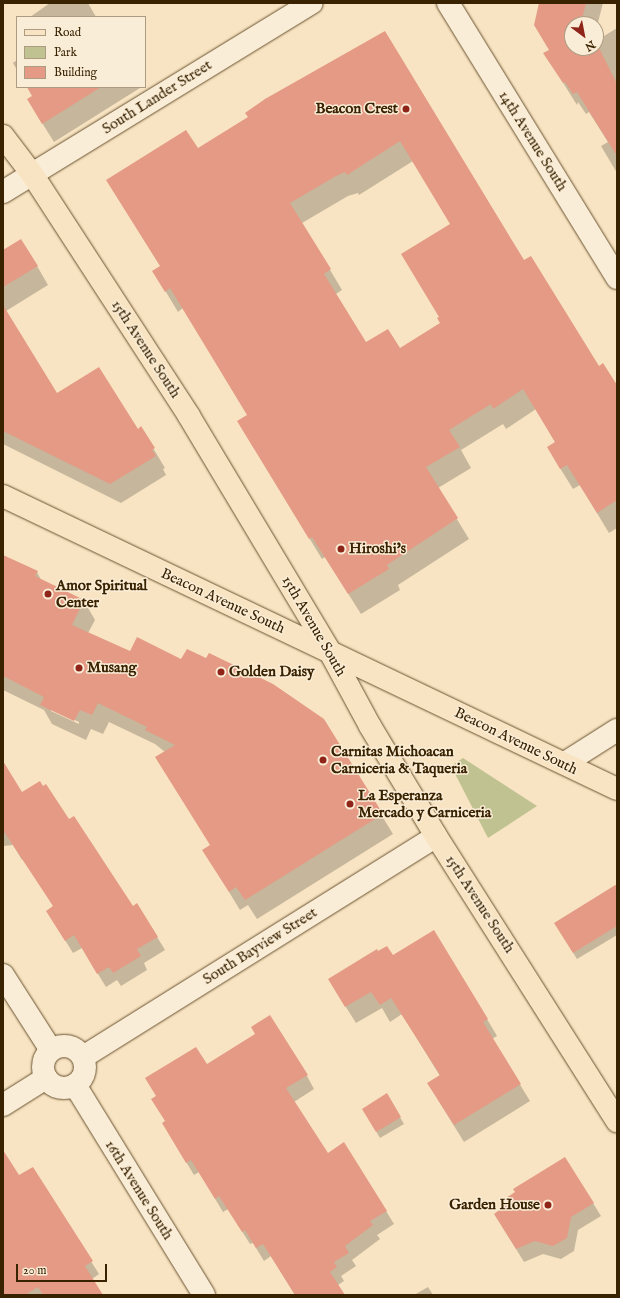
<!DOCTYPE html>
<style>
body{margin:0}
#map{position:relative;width:620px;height:1298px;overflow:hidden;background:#f8e4c2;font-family:"IM FELL English",serif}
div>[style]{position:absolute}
.green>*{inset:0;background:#c0c391}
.shadow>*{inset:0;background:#0003}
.building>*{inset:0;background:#e49a85}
.roads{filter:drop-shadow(0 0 1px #695230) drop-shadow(0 0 1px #695230)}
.minor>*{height:22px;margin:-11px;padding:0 11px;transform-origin:11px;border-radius:11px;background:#faedd7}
.minor>.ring{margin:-11px;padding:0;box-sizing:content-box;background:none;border:22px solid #faedd7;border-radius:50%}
.major>*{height:22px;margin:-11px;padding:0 11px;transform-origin:11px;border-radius:11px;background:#f8e4c2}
.dots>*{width:11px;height:11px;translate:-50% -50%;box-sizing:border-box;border:2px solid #faedd7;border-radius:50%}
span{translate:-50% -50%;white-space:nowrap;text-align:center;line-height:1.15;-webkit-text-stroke:3px #faedd7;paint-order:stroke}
.street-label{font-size:15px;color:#392200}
.poi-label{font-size:15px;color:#392200;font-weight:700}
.right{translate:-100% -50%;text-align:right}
.left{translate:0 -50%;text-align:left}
.frame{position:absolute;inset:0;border:4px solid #392200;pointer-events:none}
.legend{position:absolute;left:16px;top:16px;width:130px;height:72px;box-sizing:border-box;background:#faedd7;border:1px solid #ad9c81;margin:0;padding:5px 7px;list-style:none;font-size:12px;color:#392200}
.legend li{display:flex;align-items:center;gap:8px;height:20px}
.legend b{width:20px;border:1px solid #ad9c81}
.north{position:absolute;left:564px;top:16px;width:40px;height:40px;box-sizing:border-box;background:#faedd7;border:1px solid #ad9c81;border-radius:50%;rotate:148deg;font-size:11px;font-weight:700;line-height:16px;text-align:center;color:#392200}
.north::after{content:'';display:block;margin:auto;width:14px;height:18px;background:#8f2418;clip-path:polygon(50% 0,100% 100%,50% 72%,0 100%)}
.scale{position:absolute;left:16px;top:1264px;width:91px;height:18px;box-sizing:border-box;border:2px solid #392200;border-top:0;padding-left:5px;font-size:12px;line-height:14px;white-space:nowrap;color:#392200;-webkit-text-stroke:3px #faedd7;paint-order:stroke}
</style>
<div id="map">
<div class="green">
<i style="clip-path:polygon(463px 758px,537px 806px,488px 838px,451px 766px)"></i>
</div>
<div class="shadow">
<i style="clip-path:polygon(50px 3px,88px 3px,96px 17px,30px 17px)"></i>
<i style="clip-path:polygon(540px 3px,603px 3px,596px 30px,596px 24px,572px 24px,572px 48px,596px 48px,596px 41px,617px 28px,617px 173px,601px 146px,608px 142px,589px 112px,586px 114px,578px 102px,577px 105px,545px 54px,550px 51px)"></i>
<i style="clip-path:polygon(evenodd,384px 32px,524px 261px,598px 367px,617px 387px,617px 528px,609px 533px,580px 485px,573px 489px,560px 468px,555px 442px,536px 409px,506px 429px,503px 424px,461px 450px,471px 468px,438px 488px,469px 539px,398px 585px,400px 590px,361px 614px,325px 557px,322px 559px,251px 442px,248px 416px,183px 308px,178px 312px,166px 292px,154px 271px,161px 267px,107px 180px,198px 150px,384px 32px,413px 161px,451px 224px,441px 323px,399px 350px,366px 344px,336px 294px,342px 290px,302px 223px,348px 196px,358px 193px,359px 195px,413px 161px)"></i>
<i style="clip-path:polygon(17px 60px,17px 70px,13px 63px)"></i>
<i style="clip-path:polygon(27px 87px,139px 87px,140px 88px,54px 142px,39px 118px,33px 97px)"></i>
<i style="clip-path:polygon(3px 251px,37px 266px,48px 285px,6px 311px,57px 394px,138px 430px,141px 428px,165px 468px,163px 469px,166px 475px,121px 503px,3px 444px)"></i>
<i style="clip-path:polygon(evenodd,3px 556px,37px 572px,41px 580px,84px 601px,95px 620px,88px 633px,130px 653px,182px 660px,323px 720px,393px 834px,257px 919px,248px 905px,240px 910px,215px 869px,211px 846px,165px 752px,155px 744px,109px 722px,103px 734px,91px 729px,86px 740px,52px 724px,44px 710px,3px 690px,3px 556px,51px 709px,79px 722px,79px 724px,51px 711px,51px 709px)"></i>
<i style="clip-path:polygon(3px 767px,22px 793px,68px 821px,132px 907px,137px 904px,165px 950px,144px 963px,147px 970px,121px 986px,117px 980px,106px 987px,82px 948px,73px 953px,55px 924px,54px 907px,24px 859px,22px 860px,13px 845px,3px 846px)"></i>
<i style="clip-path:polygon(617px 886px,617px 935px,577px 959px,555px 923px)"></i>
<i style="clip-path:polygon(378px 952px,392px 957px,487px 1019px,497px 1036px,492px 1039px,530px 1101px,464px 1142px,438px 1100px,440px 1076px,402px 1014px,390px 1022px,382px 1008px,356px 1023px,339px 996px)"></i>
<i style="clip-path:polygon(207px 1066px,307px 1076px,314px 1089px,294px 1102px,327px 1154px,386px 1211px,394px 1224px,377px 1235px,380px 1239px,352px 1260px,356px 1266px,341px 1276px,344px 1281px,338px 1285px,344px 1295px,295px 1295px,271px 1256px,264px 1261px,253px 1243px,250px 1244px,228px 1209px,223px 1212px,199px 1172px,194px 1175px,171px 1137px)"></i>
<i style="clip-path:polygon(387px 1095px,404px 1124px,380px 1138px,363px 1109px)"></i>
<i style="clip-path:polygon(32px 1168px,99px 1274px,92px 1279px,102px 1295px,3px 1295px,3px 1178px,19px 1177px)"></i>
<i style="clip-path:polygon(510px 1203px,593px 1203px,601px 1216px,578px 1230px,574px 1251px,561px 1259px,543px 1254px,524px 1262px,503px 1228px)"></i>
<i style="clip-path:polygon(428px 1287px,433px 1295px,414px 1295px)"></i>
</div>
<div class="building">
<i style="clip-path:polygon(539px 3px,586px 3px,582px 19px,585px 24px,572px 24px,572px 48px,596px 48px,596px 42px,617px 84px,617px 156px,577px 92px,573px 94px,565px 82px,563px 83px,543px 53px,549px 50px,534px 25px)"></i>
<i style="clip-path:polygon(evenodd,385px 31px,524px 260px,531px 256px,599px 366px,603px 363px,617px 385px,617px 500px,597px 513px,567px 465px,560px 469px,547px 447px,555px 442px,523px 389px,493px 409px,491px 404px,449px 430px,460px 447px,426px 467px,458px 518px,387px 565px,389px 569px,348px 594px,312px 537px,309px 539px,237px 421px,247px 415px,170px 288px,165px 292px,152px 271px,160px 266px,106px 180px,186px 130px,198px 148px,248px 117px,245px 113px,265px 99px,385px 31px,400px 141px,450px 224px,401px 254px,439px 317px,437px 318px,440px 323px,400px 348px,388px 329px,366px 342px,324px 274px,331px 269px,290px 203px,336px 176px,345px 172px,347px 175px,400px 141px)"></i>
<i style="clip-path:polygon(27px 87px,101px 87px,42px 124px,27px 99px,32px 96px)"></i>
<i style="clip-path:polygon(21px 239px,38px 266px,3px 287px,3px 250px)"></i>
<i style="clip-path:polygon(3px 305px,57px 393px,99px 367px,138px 429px,141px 426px,155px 448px,152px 450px,156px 456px,110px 484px,3px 431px)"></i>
<i style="clip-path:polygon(3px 555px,38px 571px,35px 576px,84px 600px,72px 625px,130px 651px,137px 637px,181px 659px,187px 649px,206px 658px,209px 653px,273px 684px,324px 719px,383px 814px,245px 900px,236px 887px,229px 892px,202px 850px,210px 845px,155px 757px,175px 745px,145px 730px,147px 727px,98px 703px,92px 715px,80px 710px,74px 721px,40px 705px,44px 697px,3px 676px)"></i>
<i style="clip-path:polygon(3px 761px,22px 792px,40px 781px,43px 786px,46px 784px,69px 819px,74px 816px,133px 906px,137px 903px,158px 937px,137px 949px,141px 956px,113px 973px,109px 967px,97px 974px,74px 935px,65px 941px,46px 911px,53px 906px,3px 830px)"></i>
<i style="clip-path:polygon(617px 884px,617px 926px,573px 953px,554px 923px)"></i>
<i style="clip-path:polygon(434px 930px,488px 1019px,483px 1022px,521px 1084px,454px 1125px,427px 1083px,440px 1075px,391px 998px,380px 1005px,371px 992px,345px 1007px,328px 979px,377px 949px,378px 951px,387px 946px,393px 955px)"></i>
<i style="clip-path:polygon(270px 1015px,308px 1075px,286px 1088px,328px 1153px,344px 1142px,387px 1211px,370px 1221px,373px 1225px,345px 1246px,349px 1253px,334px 1262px,337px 1267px,330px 1272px,345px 1295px,295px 1295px,263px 1244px,256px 1248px,245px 1230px,242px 1232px,219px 1196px,215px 1199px,191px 1160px,186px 1163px,162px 1123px,165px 1121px,151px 1099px,156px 1096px,145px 1078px,196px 1047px,207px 1064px,255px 1034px,251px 1027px)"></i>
<i style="clip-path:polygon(387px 1093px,401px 1117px,376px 1132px,362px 1109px)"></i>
<i style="clip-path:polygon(3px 1150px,19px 1175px,33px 1167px,93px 1261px,85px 1266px,103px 1295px,43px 1295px,38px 1287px,25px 1295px,3px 1295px)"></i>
<i style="clip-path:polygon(565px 1157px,594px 1203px,571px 1217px,567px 1238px,553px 1246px,535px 1241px,516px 1249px,494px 1214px,509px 1203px,506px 1198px,515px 1192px,513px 1189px)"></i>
</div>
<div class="roads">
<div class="minor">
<i style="left:448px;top:3px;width:323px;rotate:58.4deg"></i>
<i style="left:3px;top:192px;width:362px;rotate:-31.5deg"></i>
<i style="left:565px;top:763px;width:62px;rotate:-32.4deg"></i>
<i style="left:3px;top:975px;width:89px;rotate:57.4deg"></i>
<i class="ring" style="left:43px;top:1046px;width:20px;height:20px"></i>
<i style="left:83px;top:1057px;width:416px;rotate:-32deg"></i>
<i style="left:75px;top:1085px;width:246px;rotate:58.4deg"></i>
<i style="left:3px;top:1105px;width:51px;rotate:-32.1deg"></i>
</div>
<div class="major">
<i style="left:3px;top:136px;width:48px;rotate:52.7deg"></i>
<i style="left:32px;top:174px;width:288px;rotate:57deg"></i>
<i style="left:189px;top:416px;width:275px;rotate:59.1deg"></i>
<i style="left:330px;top:652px;width:84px;rotate:61.6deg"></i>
<i style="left:370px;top:726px;width:128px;rotate:59deg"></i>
<i style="left:436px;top:836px;width:338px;rotate:57.6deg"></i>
<i style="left:3px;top:496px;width:680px;rotate:25.51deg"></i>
</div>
</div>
<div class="dots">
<i style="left:406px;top:109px;background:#8f2418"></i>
<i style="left:341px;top:549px;background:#8f2418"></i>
<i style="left:48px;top:594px;background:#8f2418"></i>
<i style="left:79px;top:668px;background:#8f2418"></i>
<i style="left:221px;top:672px;background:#8f2418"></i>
<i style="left:323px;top:760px;background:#8f2418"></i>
<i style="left:350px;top:804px;background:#8f2418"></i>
<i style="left:548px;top:1205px;background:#8f2418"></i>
</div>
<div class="street-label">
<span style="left:157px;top:97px;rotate:-32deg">South Lander Street</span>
<span style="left:533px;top:141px;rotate:58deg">14th Avenue South</span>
<span style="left:146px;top:349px;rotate:57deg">15th Avenue South</span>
<span style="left:223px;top:601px;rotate:25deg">Beacon Avenue South</span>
<span style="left:314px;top:626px;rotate:60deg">15th Avenue South</span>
<span style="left:516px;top:741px;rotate:26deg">Beacon Avenue South</span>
<span style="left:480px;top:904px;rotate:57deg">15th Avenue South</span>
<span style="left:260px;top:946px;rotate:-32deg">South Bayview Street</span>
<span style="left:139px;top:1190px;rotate:58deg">16th Avenue South</span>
</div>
<div class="poi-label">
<span class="right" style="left:398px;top:109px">Beacon Crest</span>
<span class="left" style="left:349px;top:549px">Hiroshi's</span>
<span class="left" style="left:56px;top:594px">Amor Spiritual<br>Center</span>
<span class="left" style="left:87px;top:668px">Musang</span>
<span class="left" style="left:229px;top:672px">Golden Daisy</span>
<span class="left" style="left:331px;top:760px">Carnitas Michoacan<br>Carniceria &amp; Taqueria</span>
<span class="left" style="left:358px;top:804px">La Esperanza<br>Mercado y Carniceria</span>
<span class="right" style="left:540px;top:1205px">Garden House</span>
</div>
<div class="frame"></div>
<ul class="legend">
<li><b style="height:5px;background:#f8e4c2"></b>Road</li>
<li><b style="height:11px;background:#c0c391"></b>Park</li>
<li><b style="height:11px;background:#e49a85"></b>Building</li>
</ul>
<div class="north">N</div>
<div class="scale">20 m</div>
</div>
